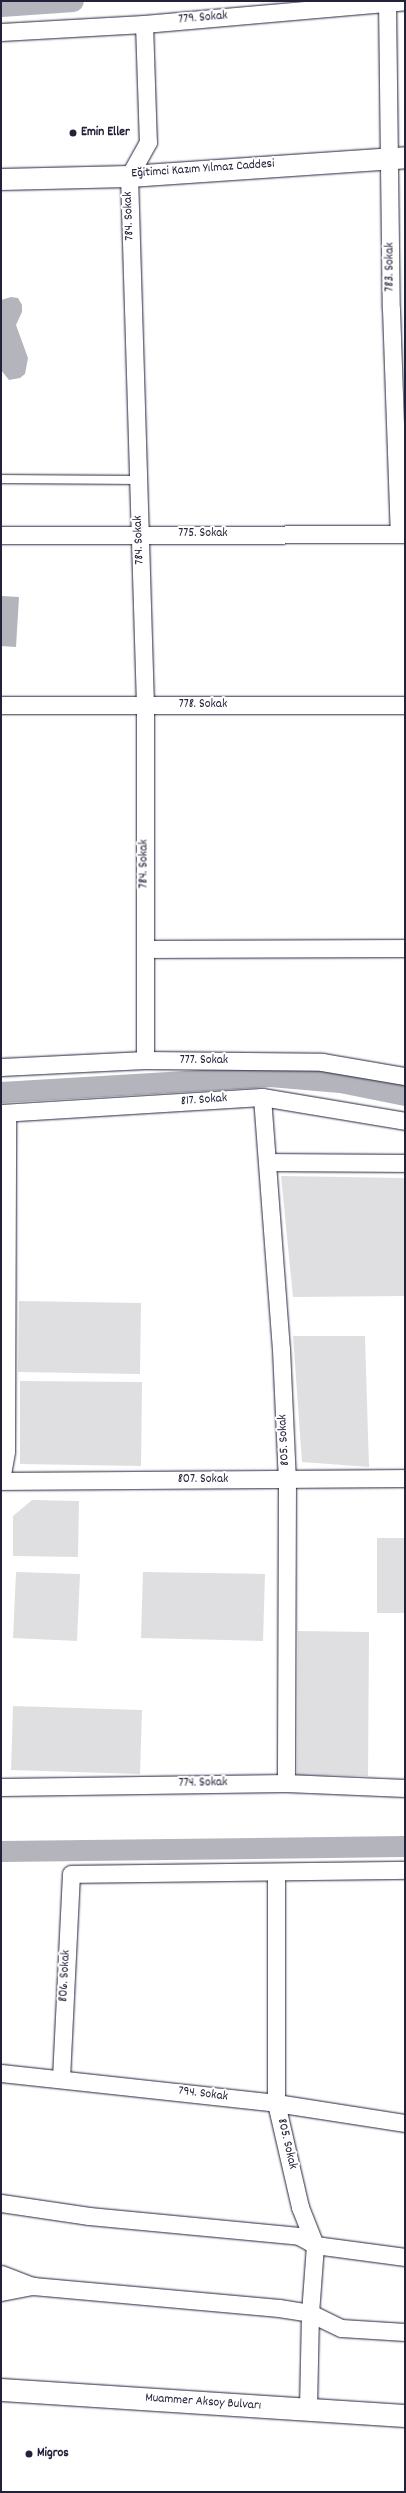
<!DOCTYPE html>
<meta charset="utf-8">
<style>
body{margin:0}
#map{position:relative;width:406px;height:2493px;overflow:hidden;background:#fff;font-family:Dekko,sans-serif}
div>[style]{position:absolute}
.green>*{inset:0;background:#dfdfe2}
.water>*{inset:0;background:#b4b4bc}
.canal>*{height:21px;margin:-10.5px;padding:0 10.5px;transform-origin:10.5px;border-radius:10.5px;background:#b4b4bc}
.roads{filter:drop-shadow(0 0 1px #22223b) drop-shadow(0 0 1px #22223b)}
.service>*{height:8px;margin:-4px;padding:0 4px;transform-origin:4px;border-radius:4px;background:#fff}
.minor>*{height:17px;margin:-8.5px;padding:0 8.5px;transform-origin:8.5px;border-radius:8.5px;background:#fff}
.tertiary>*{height:21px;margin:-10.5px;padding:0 10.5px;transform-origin:10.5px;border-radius:10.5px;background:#fff}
.secondary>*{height:22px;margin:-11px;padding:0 11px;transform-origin:11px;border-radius:11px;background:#fff}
.dots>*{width:11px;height:11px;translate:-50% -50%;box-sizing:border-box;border:2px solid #fff;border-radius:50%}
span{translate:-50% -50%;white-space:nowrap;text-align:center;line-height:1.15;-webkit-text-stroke:4px #fff;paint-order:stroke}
.street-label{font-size:13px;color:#22223b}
.poi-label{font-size:13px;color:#22223b;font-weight:700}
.left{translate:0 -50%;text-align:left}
.frame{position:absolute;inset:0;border:2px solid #22223b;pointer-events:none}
</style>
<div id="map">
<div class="green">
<i style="clip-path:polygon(281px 1176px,405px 1178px,405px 1296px,293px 1297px)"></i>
<i style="clip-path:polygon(19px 1301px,141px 1303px,140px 1374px,18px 1372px)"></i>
<i style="clip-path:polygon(293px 1336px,365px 1336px,369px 1467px,302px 1462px)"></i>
<i style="clip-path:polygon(20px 1381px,142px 1382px,141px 1466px,20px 1464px)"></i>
<i style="clip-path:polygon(32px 1500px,79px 1501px,78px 1557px,13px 1556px,13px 1516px)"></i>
<i style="clip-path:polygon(377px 1538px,405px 1538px,405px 1613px,377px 1613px)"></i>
<i style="clip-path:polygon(16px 1572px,80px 1574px,77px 1641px,13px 1638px)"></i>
<i style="clip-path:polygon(143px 1572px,265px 1574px,263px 1641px,141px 1638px)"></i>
<i style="clip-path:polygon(298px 1631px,369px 1632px,368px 1776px,297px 1775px)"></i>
<i style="clip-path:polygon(13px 1706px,142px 1710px,140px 1774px,11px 1770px)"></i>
</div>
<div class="water">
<i style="clip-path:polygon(11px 297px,18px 298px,22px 305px,22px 312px,16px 325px,28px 358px,25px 374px,20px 378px,9px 380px,1px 370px,1px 300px)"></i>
<i style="clip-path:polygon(1px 596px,19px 597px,16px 647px,1px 646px)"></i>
</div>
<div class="canal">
<i style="left:1px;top:6px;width:72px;rotate:-4deg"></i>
<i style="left:1px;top:1092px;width:269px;rotate:-3.4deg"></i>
<i style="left:270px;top:1076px;width:70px;rotate:4.9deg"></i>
<i style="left:340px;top:1082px;width:66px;rotate:11.3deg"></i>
<i style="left:1px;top:1851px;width:404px;rotate:-0.7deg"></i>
</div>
<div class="roads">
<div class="service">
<i style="left:1px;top:479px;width:137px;rotate:0.4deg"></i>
</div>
<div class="minor">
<i style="left:387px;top:1px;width:308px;rotate:89.3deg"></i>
<i style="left:391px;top:309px;width:224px;rotate:88deg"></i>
<i style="left:144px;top:24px;width:118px;rotate:88.1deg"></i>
<i style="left:148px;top:142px;width:39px;rotate:119deg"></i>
<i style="left:129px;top:176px;width:529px;rotate:88.27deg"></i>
<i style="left:145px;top:705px;width:355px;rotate:90deg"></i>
<i style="left:1px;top:32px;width:143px;rotate:-3.2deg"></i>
<i style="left:144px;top:24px;width:262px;rotate:-5deg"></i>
<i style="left:1px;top:535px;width:404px;rotate:-0.1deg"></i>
<i style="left:1px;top:705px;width:404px"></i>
<i style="left:145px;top:949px;width:260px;rotate:-0.2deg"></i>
<i style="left:1px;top:1067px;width:144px;rotate:-2.8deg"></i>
<i style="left:145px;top:1060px;width:177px;rotate:0.6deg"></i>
<i style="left:322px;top:1062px;width:84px;rotate:9.6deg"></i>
<i style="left:262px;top:1097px;width:253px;rotate:85.7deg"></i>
<i style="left:281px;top:1349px;width:130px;rotate:87.4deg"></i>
<i style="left:287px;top:1479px;width:304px;rotate:90.2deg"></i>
<i style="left:1px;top:1113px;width:261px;rotate:-3.5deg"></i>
<i style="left:262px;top:1097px;width:145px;rotate:9.5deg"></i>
<i style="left:269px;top:1162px;width:136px;rotate:0.4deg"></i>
<i style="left:1px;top:1480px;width:29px;rotate:-80deg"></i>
<i style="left:6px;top:1451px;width:338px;rotate:-89.8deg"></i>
<i style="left:1px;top:1481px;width:404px;rotate:-0.4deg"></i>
<i style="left:1px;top:1787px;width:285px;rotate:-0.8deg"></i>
<i style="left:286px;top:1783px;width:119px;rotate:2.4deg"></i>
<i style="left:276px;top:1873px;width:230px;rotate:90deg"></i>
<i style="left:276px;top:2103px;width:107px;rotate:77deg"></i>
<i style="left:300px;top:2207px;width:41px;rotate:68.5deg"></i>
<i style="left:315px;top:2245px;width:68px;rotate:94.2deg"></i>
<i style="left:310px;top:2313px;width:98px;rotate:91.2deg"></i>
<i style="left:1px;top:2073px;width:277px;rotate:6.2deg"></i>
<i style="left:276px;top:2103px;width:131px;rotate:8.8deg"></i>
<i style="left:61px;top:2078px;width:204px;rotate:-87.2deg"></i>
<i style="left:71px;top:1874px;width:334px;rotate:-0.7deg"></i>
<i style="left:1px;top:2203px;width:89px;rotate:8.4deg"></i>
<i style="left:89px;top:2216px;width:211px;rotate:5.4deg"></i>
<i style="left:299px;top:2236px;width:18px;rotate:29deg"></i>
<i style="left:315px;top:2245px;width:91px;rotate:7.6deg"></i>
<i style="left:1px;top:2274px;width:34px;rotate:21deg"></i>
<i style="left:1px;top:2292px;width:33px;rotate:-11deg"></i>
<i style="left:33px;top:2286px;width:247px;rotate:5.1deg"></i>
<i style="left:279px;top:2308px;width:31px;rotate:9deg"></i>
<i style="left:310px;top:2313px;width:34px;rotate:26deg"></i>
<i style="left:341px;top:2328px;width:64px;rotate:3.6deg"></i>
</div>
<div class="tertiary">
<i style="left:1px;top:179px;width:128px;rotate:-1.3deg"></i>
<i style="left:129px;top:176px;width:277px;rotate:-3.9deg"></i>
</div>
<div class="secondary">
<i style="left:1px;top:2390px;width:405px;rotate:3.7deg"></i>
</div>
</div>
<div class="dots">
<i style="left:73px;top:133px;background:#22223b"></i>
<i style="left:29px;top:2454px;background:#22223b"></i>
</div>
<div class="street-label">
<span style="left:203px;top:19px;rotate:-5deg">779. Sokak</span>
<span style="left:203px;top:170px;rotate:-4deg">Eğitimci Kazım Yılmaz Caddesi</span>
<span style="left:130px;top:216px;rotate:-92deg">784. Sokak</span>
<span style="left:391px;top:267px;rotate:-90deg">783. Sokak</span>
<span style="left:203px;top:534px">775. Sokak</span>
<span style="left:140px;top:540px;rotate:-92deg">784. Sokak</span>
<span style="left:203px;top:705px">778. Sokak</span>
<span style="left:145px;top:864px;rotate:-90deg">784. Sokak</span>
<span style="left:204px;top:1061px">777. Sokak</span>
<span style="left:204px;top:1101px;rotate:-4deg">817. Sokak</span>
<span style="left:285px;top:1440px;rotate:-93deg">805. Sokak</span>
<span style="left:203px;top:1480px">807. Sokak</span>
<span style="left:203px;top:1784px;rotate:-1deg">774. Sokak</span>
<span style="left:66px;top:1976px;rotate:-87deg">806. Sokak</span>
<span style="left:203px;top:2095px;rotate:7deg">794. Sokak</span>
<span style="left:286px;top:2144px;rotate:77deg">805. Sokak</span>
<span style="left:203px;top:2403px;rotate:4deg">Muammer Aksoy Bulvarı</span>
</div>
<div class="poi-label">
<span class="left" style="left:81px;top:133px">Emin Eller</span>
<span class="left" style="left:37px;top:2454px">Migros</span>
</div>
<div class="frame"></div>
</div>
